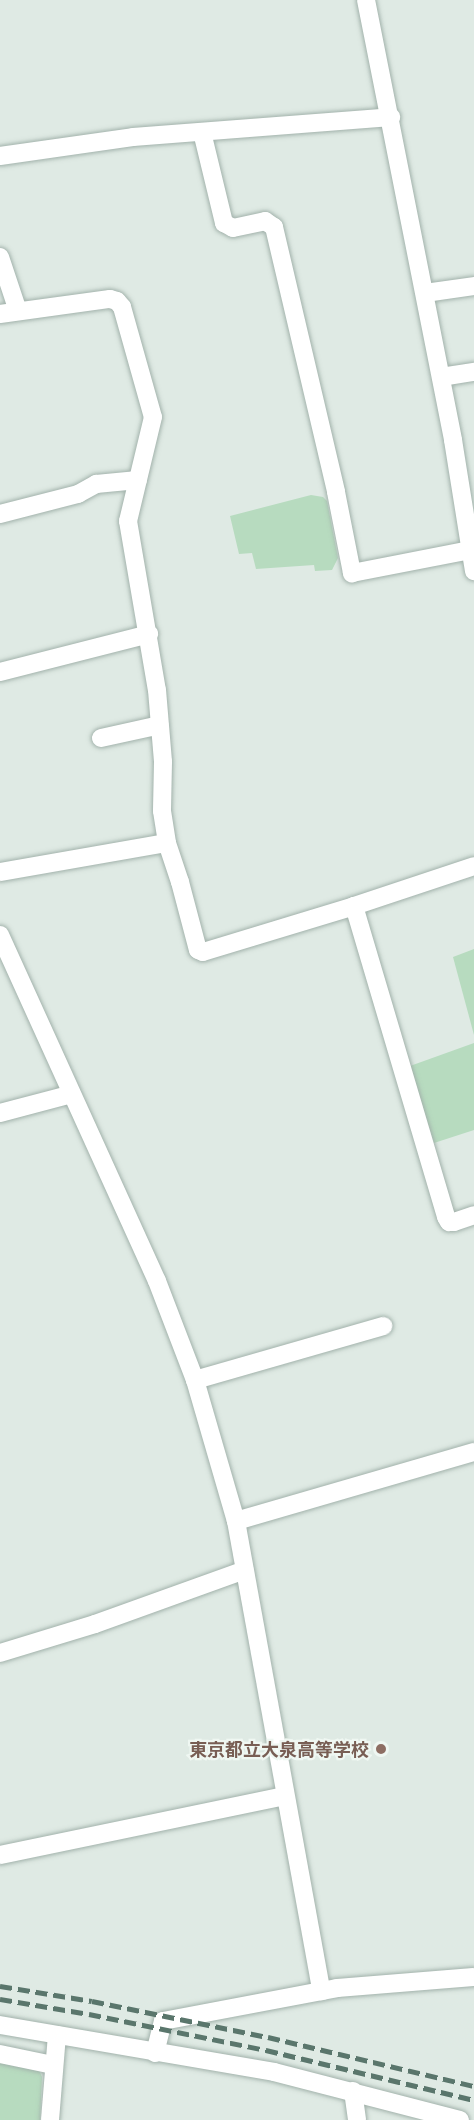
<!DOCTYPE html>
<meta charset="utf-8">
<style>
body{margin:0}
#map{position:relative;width:474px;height:2120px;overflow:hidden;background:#dfeae4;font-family:Commissioner,"Noto Sans JP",sans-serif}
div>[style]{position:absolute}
.green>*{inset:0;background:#b7dbbf}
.roads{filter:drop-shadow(0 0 2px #a2b2ab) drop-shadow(0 0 2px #a2b2ab)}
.minor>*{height:18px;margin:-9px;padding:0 9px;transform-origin:9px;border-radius:9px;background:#fff}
.rail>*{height:4.5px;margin-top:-2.25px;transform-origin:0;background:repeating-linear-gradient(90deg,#5a766c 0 12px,transparent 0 18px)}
.dots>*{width:16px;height:16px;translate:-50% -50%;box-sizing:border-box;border:3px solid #eff7f2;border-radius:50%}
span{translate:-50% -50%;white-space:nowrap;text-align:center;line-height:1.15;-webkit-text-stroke:4.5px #eff7f2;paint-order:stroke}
.education-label{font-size:18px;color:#785e54;font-weight:700}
.right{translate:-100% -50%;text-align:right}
</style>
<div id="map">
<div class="green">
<i style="clip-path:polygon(311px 495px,323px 497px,327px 501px,338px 558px,332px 570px,315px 571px,314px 565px,256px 569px,252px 553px,239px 554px,230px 516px)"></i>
<i style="clip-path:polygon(474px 949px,474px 1035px,453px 957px)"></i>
<i style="clip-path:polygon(474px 1043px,474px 1130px,434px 1143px,410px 1066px)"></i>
<i style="clip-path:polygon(0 2063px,39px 2070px,42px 2077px,40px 2120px,0 2120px)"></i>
</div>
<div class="roads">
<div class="minor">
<i style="left:366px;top:0;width:449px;rotate:78.8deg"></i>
<i style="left:453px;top:440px;width:133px;rotate:80.9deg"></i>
<i style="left:202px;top:132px;width:94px;rotate:76.4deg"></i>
<i style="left:224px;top:223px;width:10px;rotate:29deg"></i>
<i style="left:233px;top:228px;width:33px;rotate:-12deg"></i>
<i style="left:265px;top:221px;width:11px;rotate:34deg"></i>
<i style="left:274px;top:227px;width:272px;rotate:76.8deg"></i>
<i style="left:336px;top:492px;width:83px;rotate:78.8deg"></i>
<i style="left:352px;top:573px;width:120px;rotate:-11deg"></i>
<i style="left:0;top:156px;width:134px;rotate:-8.1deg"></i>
<i style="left:133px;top:137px;width:259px;rotate:-4.4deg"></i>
<i style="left:0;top:257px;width:57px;rotate:71.6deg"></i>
<i style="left:425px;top:293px;width:49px;rotate:-8.1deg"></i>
<i style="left:0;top:314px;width:111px;rotate:-7.8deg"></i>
<i style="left:110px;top:299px;width:7px;rotate:16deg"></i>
<i style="left:117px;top:301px;width:8px;rotate:50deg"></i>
<i style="left:122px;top:307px;width:114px;rotate:74.3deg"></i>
<i style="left:153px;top:417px;width:107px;rotate:103.5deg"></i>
<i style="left:128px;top:521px;width:171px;rotate:80.3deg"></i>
<i style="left:157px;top:690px;width:72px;rotate:85.2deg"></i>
<i style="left:163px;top:762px;width:49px;rotate:91.2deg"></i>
<i style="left:162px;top:811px;width:32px;rotate:81deg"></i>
<i style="left:167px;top:843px;width:41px;rotate:71.6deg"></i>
<i style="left:180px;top:882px;width:70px;rotate:75.2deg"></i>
<i style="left:198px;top:950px;width:5px;rotate:22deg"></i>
<i style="left:203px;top:952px;width:158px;rotate:-16.9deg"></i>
<i style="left:354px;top:906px;width:126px;rotate:-18.4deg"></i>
<i style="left:441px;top:377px;width:33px;rotate:-9deg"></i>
<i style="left:0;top:514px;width:81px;rotate:-14.4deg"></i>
<i style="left:78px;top:494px;width:21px;rotate:-29deg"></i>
<i style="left:96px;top:484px;width:42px;rotate:-5.4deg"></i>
<i style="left:0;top:672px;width:154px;rotate:-14.3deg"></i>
<i style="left:101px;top:738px;width:60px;rotate:-12.4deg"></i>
<i style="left:0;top:872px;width:169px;rotate:-9.9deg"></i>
<i style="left:354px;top:906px;width:324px;rotate:73.5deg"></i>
<i style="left:446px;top:1217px;width:6px;rotate:59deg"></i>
<i style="left:449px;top:1222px;width:5px"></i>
<i style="left:454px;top:1222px;width:21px;rotate:-19deg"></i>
<i style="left:0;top:935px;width:380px;rotate:65.6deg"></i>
<i style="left:157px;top:1281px;width:106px;rotate:69deg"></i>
<i style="left:195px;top:1380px;width:147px;rotate:73.8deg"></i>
<i style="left:236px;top:1521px;width:478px;rotate:79.7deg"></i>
<i style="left:0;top:1113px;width:74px;rotate:-14.8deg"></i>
<i style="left:195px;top:1380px;width:196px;rotate:-16deg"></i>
<i style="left:236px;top:1521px;width:248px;rotate:-16.2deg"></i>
<i style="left:0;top:1653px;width:99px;rotate:-17deg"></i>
<i style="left:95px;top:1624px;width:159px;rotate:-19.8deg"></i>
<i style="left:0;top:1855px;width:291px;rotate:-11.7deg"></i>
<i style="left:0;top:2025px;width:278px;rotate:9.7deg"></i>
<i style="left:274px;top:2072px;width:192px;rotate:14.5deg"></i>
<i style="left:155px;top:2053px;width:33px;rotate:-76deg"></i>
<i style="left:163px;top:2021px;width:177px;rotate:-10.7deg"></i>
<i style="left:337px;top:1988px;width:137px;rotate:-4.6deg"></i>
<i style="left:0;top:2054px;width:54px;rotate:11.7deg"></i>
<i style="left:353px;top:2091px;width:29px;rotate:82deg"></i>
<i style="left:50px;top:2120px;width:85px;rotate:-85.3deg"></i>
</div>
</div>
<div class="rail">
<i style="left:0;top:1986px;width:93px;rotate:9.3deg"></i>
<i style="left:92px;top:2001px;width:180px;rotate:11.6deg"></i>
<i style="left:268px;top:2037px;width:212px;rotate:13.4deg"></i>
<i style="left:0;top:1999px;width:90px;rotate:9.6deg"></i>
<i style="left:89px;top:2014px;width:181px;rotate:11.5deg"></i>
<i style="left:266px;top:2050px;width:214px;rotate:13.5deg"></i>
</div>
<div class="dots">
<i style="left:381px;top:1749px;background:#8d6e63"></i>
</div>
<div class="education-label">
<span class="right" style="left:369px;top:1749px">東京都立大泉高等学校</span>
</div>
</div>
